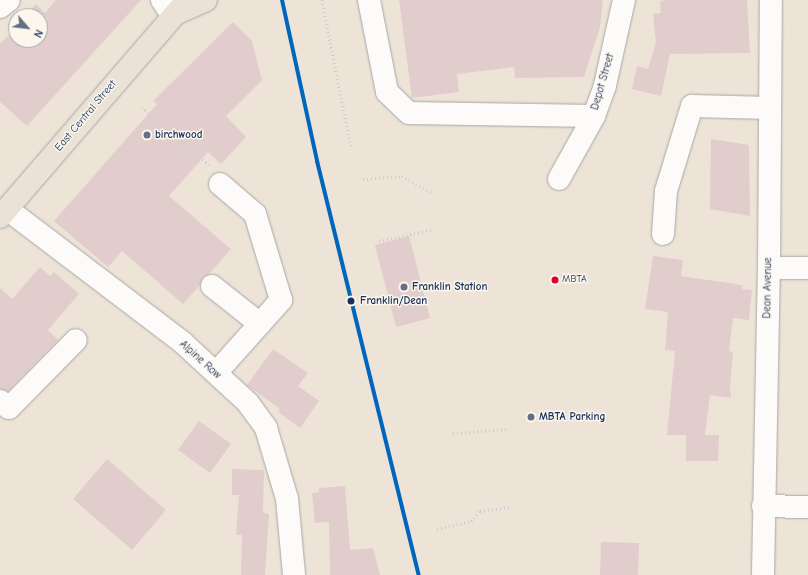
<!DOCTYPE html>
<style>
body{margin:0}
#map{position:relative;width:808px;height:575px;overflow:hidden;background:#ede4d7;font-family:"Comic Neue",sans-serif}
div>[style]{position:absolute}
.building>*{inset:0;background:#e2cdcd}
.path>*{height:2.5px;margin-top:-1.25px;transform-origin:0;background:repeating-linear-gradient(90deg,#cccbcd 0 1px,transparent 0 4px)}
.roads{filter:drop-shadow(0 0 1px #a9a6a5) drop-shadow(0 0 1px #a9a6a5)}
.minor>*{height:22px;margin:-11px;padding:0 11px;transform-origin:11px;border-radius:11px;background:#fcfbf9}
.major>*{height:22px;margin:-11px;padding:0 11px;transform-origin:11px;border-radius:11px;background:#eae2d6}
.rail-1>*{height:4px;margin:-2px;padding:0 2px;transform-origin:2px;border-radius:2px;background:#0065bd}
.dots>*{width:11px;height:11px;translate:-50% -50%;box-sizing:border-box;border:2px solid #fbf7ec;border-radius:50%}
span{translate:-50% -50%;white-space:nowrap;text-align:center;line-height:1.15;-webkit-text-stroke:3px #fbf7ec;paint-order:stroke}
.bus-label{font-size:10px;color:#1b2f5e}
.left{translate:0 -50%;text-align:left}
.street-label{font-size:11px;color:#1b2f5e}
.poi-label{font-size:11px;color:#1b2f5e;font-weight:700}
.stop-label{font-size:11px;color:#1b2f5e;font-weight:700}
.north{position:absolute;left:8px;top:8px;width:40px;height:40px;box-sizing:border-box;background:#fbf7ec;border:1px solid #a1a7b3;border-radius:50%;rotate:118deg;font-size:11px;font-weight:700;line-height:16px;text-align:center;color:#1b2f5e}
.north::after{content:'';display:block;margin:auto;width:14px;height:18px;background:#646e88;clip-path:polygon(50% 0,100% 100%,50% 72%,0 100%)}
</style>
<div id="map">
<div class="building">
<i style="clip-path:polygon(56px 0,141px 0,27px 126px,0 102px,0 44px,16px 27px,16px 40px,40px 40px,40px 16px,26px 16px,36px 4px,45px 13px)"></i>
<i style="clip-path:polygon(399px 0,603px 0,600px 27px,584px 77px,515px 78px,514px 67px,457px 74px,459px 92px,412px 98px)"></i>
<i style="clip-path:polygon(669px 0,747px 0,750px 53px,670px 54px,661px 96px,632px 89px,637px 66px,648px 69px,656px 42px,653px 14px,661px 13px,660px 1px)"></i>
<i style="clip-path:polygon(233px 22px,252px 41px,262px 80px,226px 116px,246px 137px,221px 164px,208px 152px,169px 196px,231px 249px,209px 274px,202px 278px,200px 285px,183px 304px,122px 251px,108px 267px,54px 221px,157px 104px,153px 101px)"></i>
<i style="clip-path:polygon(711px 139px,749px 145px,750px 216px,710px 209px)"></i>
<i style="clip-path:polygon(409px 236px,430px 318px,396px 327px,375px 245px)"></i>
<i style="clip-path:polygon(653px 256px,683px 260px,681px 276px,742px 285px,742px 289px,752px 290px,749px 320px,733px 318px,729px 351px,733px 352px,730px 387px,731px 398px,710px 395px,705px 435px,719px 435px,718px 461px,686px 461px,686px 435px,667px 435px,675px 351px,665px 350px,668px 312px,645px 309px)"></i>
<i style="clip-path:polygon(40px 267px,50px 276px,54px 272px,79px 294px,48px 330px,58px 340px,8px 391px,0 389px,0 288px,12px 299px)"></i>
<i style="clip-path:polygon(273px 349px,308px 373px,298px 386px,319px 401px,300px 428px,278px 412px,280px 409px,247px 385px)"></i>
<i style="clip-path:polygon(199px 421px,231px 444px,210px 473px,178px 450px)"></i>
<i style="clip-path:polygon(107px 459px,166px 510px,132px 550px,73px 499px)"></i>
<i style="clip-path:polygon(232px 469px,264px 470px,263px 513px,269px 514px,265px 575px,241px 575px,242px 535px,236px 535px,239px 495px,232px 495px)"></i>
<i style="clip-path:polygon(345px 486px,350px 550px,373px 548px,380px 575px,330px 575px,329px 522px,315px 523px,312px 493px,319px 492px,319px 488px)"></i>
<i style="clip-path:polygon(601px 542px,639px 543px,638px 575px,600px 575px)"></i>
</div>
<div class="path">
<i style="left:322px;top:0;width:149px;rotate:78.8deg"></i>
<i style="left:142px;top:107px;width:89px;rotate:40.9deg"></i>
<i style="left:363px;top:179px;width:39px;rotate:-4deg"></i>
<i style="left:402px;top:176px;width:34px;rotate:30deg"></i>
<i style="left:379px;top:241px;width:56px;rotate:-12.3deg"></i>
<i style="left:453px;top:433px;width:56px;rotate:-4.1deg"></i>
<i style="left:437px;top:529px;width:35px;rotate:-13deg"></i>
<i style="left:471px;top:521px;width:13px;rotate:-48deg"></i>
<i style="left:480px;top:511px;width:32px;rotate:-7deg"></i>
</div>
<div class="roads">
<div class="minor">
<i style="left:162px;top:0;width:18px;rotate:56deg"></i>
<i style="left:369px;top:0;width:94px;rotate:78.9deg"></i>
<i style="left:387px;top:92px;width:30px;rotate:44deg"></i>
<i style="left:409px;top:113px;width:185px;rotate:0.9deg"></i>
<i style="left:0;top:7px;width:11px;rotate:-38deg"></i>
<i style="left:559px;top:179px;width:72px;rotate:-60.9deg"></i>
<i style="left:594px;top:116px;width:33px;rotate:-70deg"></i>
<i style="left:605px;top:85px;width:87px;rotate:-77.4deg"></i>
<i style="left:7px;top:209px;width:220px;rotate:37.2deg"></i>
<i style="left:182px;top:342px;width:90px;rotate:42.7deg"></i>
<i style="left:248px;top:403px;width:31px;rotate:54deg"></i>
<i style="left:266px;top:428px;width:74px;rotate:73.5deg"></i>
<i style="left:287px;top:499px;width:76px;rotate:84.7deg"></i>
<i style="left:663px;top:234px;width:43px;rotate:-86deg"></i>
<i style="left:666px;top:191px;width:89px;rotate:-73deg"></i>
<i style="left:692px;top:106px;width:78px;rotate:1.5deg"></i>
<i style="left:769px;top:268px;width:39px"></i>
<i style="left:212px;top:286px;width:61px;rotate:38.4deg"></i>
<i style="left:216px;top:373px;width:98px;rotate:-48.3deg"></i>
<i style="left:281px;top:300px;width:90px;rotate:-106.8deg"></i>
<i style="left:255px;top:214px;width:46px;rotate:-139.4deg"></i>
<i style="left:0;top:401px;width:11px;rotate:38deg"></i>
<i style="left:9px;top:408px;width:95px;rotate:-45.4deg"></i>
<i style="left:763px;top:506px;width:45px;rotate:1.3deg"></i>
<i style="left:763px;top:575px;width:307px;rotate:-88.9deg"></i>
<i style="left:769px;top:268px;width:268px;rotate:-89.6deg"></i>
</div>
<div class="major">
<i style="left:175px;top:14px;width:34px;rotate:-24deg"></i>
<i style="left:0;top:217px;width:286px;rotate:-49.2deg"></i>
</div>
</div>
<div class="rail-1">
<i style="left:282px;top:0;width:165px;rotate:77.7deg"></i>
<i style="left:317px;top:161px;width:426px;rotate:76.2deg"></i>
</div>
<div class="dots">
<i style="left:147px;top:135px;background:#646e88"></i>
<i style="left:555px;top:280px;background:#e4002b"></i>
<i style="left:404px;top:287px;background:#646e88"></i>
<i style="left:351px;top:301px;background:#1b2f5e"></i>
<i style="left:531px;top:417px;background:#646e88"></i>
</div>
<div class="bus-label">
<span class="left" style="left:562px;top:280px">MBTA</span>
</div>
<div class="street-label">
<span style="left:603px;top:82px;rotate:-74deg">Depot Street</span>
<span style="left:86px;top:116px;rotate:-50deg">East Central Street</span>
<span style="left:768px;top:288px;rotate:-89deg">Dean Avenue</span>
<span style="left:200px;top:360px;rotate:42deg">Alpine Row</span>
</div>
<div class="poi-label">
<span class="left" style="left:155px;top:135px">birchwood</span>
<span class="left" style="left:412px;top:287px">Franklin Station</span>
<span class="left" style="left:539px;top:417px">MBTA Parking</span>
</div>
<div class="stop-label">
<span class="left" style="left:360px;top:301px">Franklin/Dean</span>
</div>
<div class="north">N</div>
</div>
